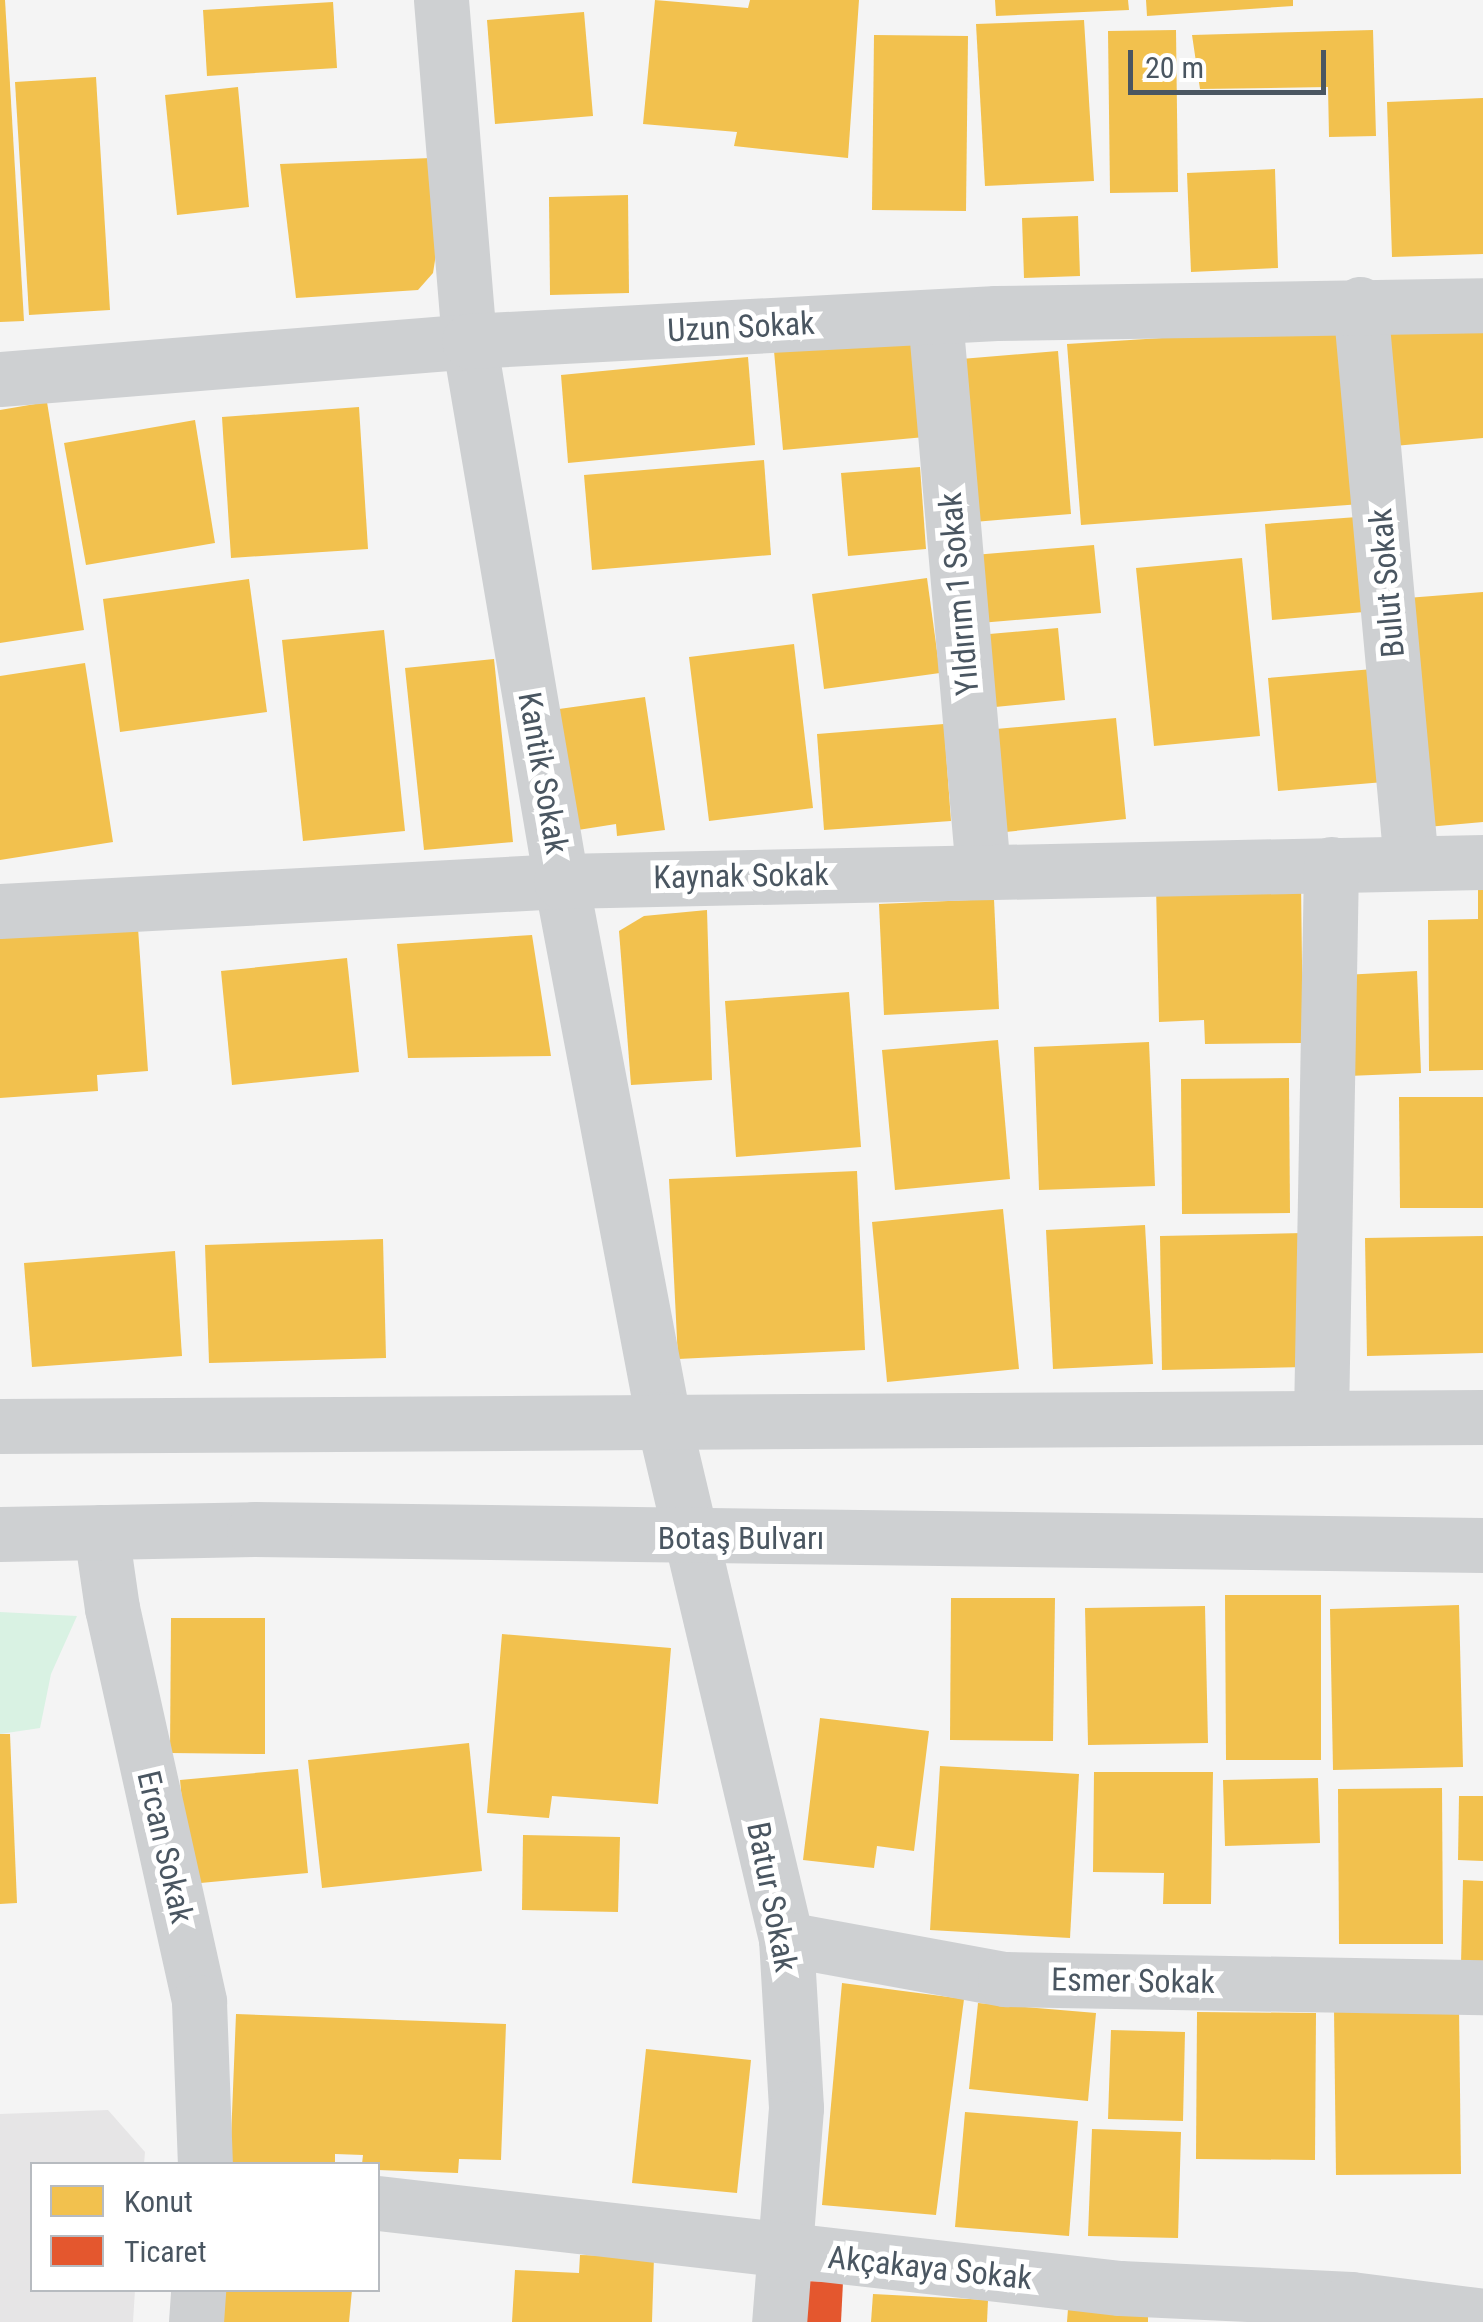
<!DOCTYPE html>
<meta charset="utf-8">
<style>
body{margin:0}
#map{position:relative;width:1483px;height:2322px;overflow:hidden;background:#f4f4f4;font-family:"Roboto Condensed",sans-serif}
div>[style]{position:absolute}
.education>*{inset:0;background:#e6e5e6}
.green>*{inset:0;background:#d9f2e3}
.homes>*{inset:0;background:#f2c14e}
.shops>*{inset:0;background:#e4572e}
.minor>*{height:55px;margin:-27.5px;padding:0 27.5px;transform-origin:27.5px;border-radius:27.5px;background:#ced0d2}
span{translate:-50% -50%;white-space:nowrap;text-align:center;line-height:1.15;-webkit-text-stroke:10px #fff;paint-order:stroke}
.street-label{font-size:32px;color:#4a5661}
.legend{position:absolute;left:30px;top:2162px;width:350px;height:130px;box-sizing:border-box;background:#fff;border:2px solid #b7bbc0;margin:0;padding:12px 18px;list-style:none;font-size:30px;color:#4a5661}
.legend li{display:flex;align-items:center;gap:20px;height:50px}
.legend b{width:50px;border:2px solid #b7bbc0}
.scale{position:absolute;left:1128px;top:50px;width:198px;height:45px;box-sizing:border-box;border:5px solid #4a5661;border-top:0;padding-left:12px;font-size:30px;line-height:35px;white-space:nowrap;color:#4a5661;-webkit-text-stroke:8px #fff;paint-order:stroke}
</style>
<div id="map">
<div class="education">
<i style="clip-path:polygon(108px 2110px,145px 2152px,144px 2164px,32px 2164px,32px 2290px,135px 2290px,133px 2322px,0 2322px,0 2114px)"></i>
</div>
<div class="green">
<i style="clip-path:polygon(0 1612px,77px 1616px,51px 1674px,40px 1728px,0 1734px)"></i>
</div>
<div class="homes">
<i style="clip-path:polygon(0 0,5px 0,24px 321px,0 322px)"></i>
<i style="clip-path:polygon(655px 0,748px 8px,750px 0,859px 0,848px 158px,734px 146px,737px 132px,643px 124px)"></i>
<i style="clip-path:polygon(995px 0,1128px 0,1129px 10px,996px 16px)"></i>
<i style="clip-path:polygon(1146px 0,1293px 0,1293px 6px,1147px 16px)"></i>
<i style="clip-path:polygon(333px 2px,337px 68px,207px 76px,203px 10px)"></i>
<i style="clip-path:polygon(584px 12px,593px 116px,495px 124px,487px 20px)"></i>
<i style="clip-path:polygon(1084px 20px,1094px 181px,985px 186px,976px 24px)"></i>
<i style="clip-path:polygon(1176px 30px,1178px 192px,1110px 193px,1108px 31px)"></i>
<i style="clip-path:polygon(1373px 30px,1376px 136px,1329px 137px,1328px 87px,1200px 89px,1192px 35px)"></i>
<i style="clip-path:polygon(874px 35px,968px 36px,966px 211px,872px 210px)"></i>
<i style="clip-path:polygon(96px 77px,110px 310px,29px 315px,15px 82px)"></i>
<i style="clip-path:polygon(238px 87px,249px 207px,177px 215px,165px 95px)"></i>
<i style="clip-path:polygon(1483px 98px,1483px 254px,1392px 257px,1387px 102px)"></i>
<i style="clip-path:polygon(431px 158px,436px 254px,433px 273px,418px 290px,296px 298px,280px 164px)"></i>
<i style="clip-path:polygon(1275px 169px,1278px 268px,1191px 272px,1187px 173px)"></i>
<i style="clip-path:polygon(628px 195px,629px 293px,550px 295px,549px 197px)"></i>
<i style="clip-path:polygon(1078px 216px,1080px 276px,1024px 278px,1022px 218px)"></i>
<i style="clip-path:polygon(1483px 318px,1483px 438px,1394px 446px,1383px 327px)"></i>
<i style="clip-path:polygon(1350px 326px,1361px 504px,1081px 525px,1067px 344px)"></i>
<i style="clip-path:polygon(916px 338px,925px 437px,783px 450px,774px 351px)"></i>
<i style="clip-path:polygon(1058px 351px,1071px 514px,974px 522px,961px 359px)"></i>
<i style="clip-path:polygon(748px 357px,755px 445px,568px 463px,561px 375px)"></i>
<i style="clip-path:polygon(47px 402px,84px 630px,0 643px,0 410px)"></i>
<i style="clip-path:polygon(359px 407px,368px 549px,231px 558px,222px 417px)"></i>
<i style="clip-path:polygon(195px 420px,215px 543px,86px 565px,64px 443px)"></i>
<i style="clip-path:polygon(764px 460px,771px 555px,592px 570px,584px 475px)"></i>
<i style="clip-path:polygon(920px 467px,926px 549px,848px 556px,841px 473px)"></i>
<i style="clip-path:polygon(1357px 517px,1364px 612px,1272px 620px,1265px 524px)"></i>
<i style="clip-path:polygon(1094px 545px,1101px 613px,980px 623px,974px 555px)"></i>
<i style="clip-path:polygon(1242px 558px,1260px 736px,1154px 746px,1136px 568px)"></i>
<i style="clip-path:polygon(927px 578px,940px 673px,824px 689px,812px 594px)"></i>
<i style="clip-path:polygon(249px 579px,267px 712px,120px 732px,103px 599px)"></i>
<i style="clip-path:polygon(1483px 592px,1483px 822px,1427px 827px,1407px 598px)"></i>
<i style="clip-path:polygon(1058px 628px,1065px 700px,985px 708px,978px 635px)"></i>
<i style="clip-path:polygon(384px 630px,405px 831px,303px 841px,282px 640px)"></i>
<i style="clip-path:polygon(794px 644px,813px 808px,709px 821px,689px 657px)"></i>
<i style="clip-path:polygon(494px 659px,513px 842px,424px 850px,405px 668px)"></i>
<i style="clip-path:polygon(85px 663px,113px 842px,0 860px,0 676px)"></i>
<i style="clip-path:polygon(1373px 669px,1384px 782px,1278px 791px,1268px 678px)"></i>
<i style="clip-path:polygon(645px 697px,665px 830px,617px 836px,616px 824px,578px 830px,559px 709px)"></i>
<i style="clip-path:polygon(1116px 718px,1126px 819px,996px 833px,985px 730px)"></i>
<i style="clip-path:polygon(944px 724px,951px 821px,824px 830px,817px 734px)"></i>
<i style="clip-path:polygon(1301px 882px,1303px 1043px,1205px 1044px,1204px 1020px,1159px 1022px,1156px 885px)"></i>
<i style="clip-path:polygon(1478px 885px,1483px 885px,1483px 1070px,1429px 1071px,1428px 920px,1478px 919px)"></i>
<i style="clip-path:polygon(994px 899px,999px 1009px,884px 1015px,879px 904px)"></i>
<i style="clip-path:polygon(707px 910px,712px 1080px,631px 1085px,619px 931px,644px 916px)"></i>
<i style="clip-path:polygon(138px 928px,148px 1071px,97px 1075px,98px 1091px,0 1098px,0 937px)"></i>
<i style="clip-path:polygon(532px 935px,551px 1056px,408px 1058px,397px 944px)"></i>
<i style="clip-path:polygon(347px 958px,359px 1072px,232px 1085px,221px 971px)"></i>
<i style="clip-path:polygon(1417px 971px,1421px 1073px,1348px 1076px,1344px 975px)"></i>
<i style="clip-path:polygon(849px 992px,861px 1147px,736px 1157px,725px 1001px)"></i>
<i style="clip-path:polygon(998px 1040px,1010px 1179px,895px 1190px,882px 1050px)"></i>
<i style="clip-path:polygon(1149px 1042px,1155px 1186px,1039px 1190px,1034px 1047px)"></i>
<i style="clip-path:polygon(1289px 1078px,1290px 1213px,1182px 1214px,1181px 1079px)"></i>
<i style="clip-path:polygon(1399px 1097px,1483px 1097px,1483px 1208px,1400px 1208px)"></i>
<i style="clip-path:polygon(857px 1171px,865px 1350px,678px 1359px,669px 1179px)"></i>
<i style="clip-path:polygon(1003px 1209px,1019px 1369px,887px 1382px,872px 1222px)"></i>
<i style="clip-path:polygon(1145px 1225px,1153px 1364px,1053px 1369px,1046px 1230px)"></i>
<i style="clip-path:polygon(1303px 1233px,1305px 1367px,1162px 1370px,1160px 1236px)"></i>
<i style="clip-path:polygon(1483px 1236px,1483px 1353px,1367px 1356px,1365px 1238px)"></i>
<i style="clip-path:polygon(383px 1239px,386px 1358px,209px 1363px,205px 1245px)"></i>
<i style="clip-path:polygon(175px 1251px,182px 1356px,32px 1367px,24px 1263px)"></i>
<i style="clip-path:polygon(1225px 1595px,1321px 1595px,1321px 1760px,1226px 1760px)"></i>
<i style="clip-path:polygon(951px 1598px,1055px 1598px,1053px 1741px,950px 1740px)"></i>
<i style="clip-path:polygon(1459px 1605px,1463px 1767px,1333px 1770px,1330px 1609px)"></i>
<i style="clip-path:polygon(1205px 1606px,1208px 1743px,1088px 1745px,1085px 1608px)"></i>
<i style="clip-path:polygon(171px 1618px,265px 1618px,265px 1754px,170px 1753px)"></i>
<i style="clip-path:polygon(502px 1634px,671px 1648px,658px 1804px,552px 1796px,549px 1818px,487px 1813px)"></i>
<i style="clip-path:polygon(820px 1718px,929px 1731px,914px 1851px,877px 1846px,874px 1868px,803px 1860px)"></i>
<i style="clip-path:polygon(0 1734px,10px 1734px,17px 1903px,0 1904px)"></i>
<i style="clip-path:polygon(469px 1743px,482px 1871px,322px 1888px,308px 1760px)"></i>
<i style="clip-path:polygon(940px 1766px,1079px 1774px,1070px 1938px,930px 1930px)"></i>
<i style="clip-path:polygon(298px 1769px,308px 1873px,190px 1884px,180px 1780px)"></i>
<i style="clip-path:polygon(1094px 1772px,1213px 1772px,1211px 1904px,1163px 1904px,1164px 1873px,1093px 1872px)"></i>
<i style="clip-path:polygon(1318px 1778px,1320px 1843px,1225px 1846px,1223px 1780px)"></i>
<i style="clip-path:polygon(1442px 1788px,1443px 1944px,1339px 1944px,1338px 1789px)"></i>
<i style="clip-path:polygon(1459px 1796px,1483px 1796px,1483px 1861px,1458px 1860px)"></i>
<i style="clip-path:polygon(523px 1835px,620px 1837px,618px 1912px,522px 1910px)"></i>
<i style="clip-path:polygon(1463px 1880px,1483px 1881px,1483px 1964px,1461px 1964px)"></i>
<i style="clip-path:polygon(842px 1983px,964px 1999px,936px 2215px,822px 2205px)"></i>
<i style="clip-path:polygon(978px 2003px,1096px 2013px,1088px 2101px,969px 2089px)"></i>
<i style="clip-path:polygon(1459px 2007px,1461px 2174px,1336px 2175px,1334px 2008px)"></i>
<i style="clip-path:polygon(1197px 2012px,1316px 2013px,1315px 2160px,1196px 2159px)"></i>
<i style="clip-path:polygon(236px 2014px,506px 2024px,501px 2160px,459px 2159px,458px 2173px,378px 2170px,362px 2164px,363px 2155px,335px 2154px,335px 2164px,230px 2164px)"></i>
<i style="clip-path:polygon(1111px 2030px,1185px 2032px,1183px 2121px,1108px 2119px)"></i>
<i style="clip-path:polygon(646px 2049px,751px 2060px,737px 2193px,632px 2183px)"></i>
<i style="clip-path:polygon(965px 2112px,1078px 2121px,1069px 2236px,955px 2227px)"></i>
<i style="clip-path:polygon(1092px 2129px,1181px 2132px,1178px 2238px,1088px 2236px)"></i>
<i style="clip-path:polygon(580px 2255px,654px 2257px,652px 2322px,512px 2322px,515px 2270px,579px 2273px)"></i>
<i style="clip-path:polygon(225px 2290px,352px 2290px,349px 2322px,223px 2322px)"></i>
<i style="clip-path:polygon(873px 2294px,988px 2300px,987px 2322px,871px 2322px)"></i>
<i style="clip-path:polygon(1068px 2309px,1148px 2315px,1148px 2322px,1067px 2322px)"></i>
</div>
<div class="shops">
<i style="clip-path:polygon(796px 2281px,843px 2282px,841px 2322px,794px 2322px)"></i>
</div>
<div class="minor">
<i style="left:441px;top:0;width:342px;rotate:85.3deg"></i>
<i style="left:469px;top:341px;width:548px;rotate:80.33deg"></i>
<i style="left:561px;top:881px;width:548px;rotate:79.26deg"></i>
<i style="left:663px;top:1419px;width:534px;rotate:76.69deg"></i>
<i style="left:786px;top:1939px;width:169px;rotate:86.6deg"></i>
<i style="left:796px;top:2108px;width:215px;rotate:94.5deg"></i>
<i style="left:1360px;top:304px;width:561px;rotate:84.79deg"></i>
<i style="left:935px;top:317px;width:556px;rotate:85.05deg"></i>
<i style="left:0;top:379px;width:471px;rotate:-4.6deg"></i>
<i style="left:469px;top:341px;width:528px;rotate:-3.04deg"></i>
<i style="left:996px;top:313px;width:487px;rotate:-0.9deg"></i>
<i style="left:0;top:911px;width:562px;rotate:-3.06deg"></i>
<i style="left:561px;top:881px;width:922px;rotate:-1.18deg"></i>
<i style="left:1321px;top:1417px;width:553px;rotate:-88.96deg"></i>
<i style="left:0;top:1426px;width:1483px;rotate:-0.35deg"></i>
<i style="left:101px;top:1532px;width:77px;rotate:81.8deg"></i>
<i style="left:112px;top:1608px;width:403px;rotate:77.5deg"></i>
<i style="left:199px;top:2002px;width:162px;rotate:87.9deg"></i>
<i style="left:0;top:1534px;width:254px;rotate:-1.1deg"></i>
<i style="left:254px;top:1529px;width:1229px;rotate:0.75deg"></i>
<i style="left:786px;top:1939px;width:223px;rotate:10.4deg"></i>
<i style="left:1005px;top:1979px;width:478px;rotate:1deg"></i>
<i style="left:378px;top:2203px;width:747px;rotate:6.54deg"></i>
<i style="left:1120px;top:2288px;width:231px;rotate:2.7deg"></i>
<i style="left:1351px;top:2299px;width:133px;rotate:7.3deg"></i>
<i style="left:196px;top:2322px;width:32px;rotate:-86deg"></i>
</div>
<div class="street-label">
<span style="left:741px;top:327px;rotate:-3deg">Uzun Sokak</span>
<span style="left:1387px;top:583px;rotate:-95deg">Bulut Sokak</span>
<span style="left:959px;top:594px;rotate:-95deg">Yıldırım 1 Sokak</span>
<span style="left:543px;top:773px;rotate:80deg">Kantik Sokak</span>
<span style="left:741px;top:876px;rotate:-1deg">Kaynak Sokak</span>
<span style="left:741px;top:1538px">Botaş Bulvarı</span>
<span style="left:165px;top:1847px;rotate:77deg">Ercan Sokak</span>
<span style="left:772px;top:1897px;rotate:79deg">Batur Sokak</span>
<span style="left:1133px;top:1981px;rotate:1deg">Esmer Sokak</span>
<span style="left:930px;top:2268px;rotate:6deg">Akçakaya Sokak</span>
</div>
<ul class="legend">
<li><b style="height:28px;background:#f2c14e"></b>Konut</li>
<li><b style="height:28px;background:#e4572e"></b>Ticaret</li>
</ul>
<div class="scale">20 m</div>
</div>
